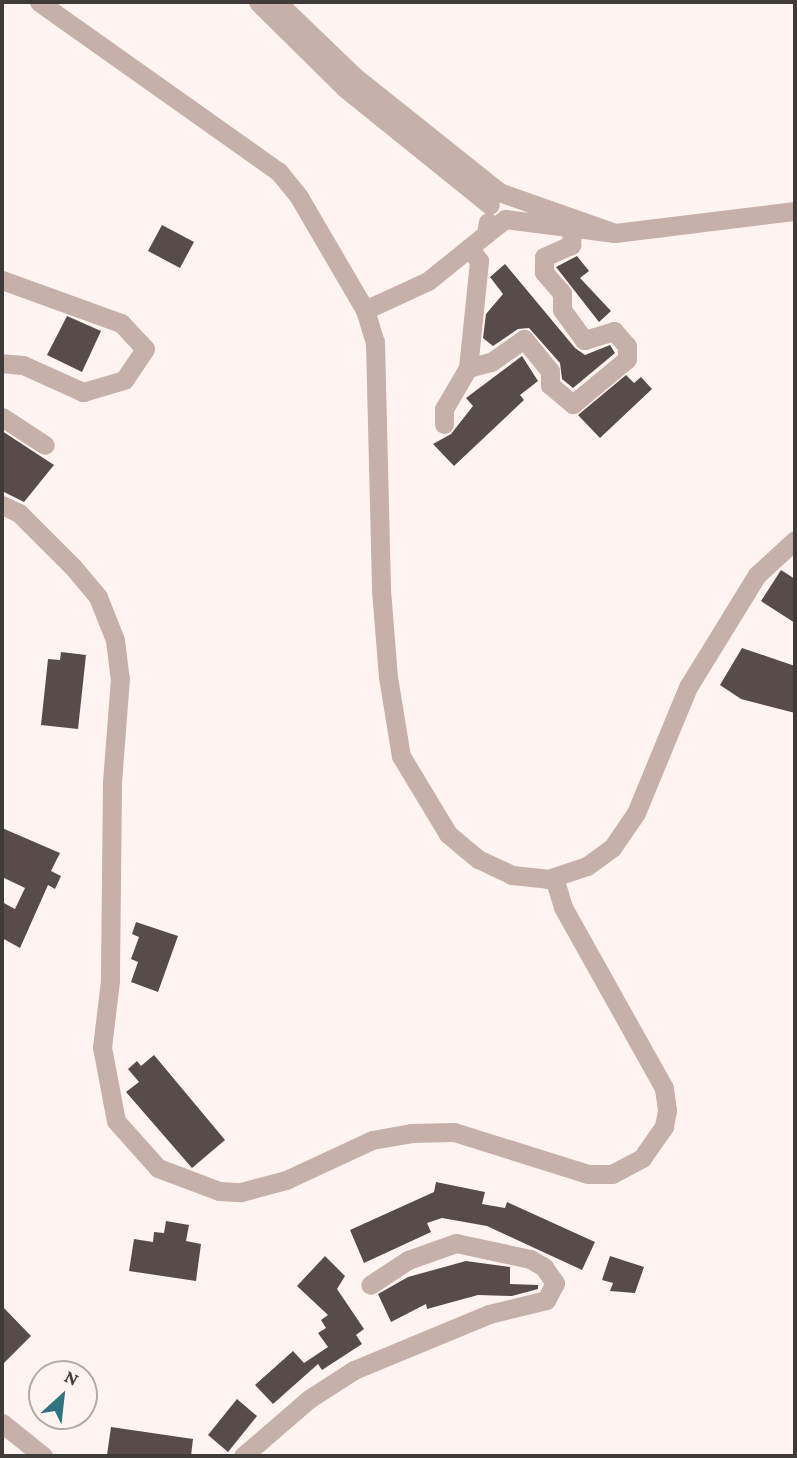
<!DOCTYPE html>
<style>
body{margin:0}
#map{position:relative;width:797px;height:1458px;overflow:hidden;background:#fff4f1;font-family:"Crimson Pro",serif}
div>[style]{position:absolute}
.building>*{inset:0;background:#574c4a}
.minor>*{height:19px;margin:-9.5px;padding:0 9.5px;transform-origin:9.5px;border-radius:9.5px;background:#c7afaa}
span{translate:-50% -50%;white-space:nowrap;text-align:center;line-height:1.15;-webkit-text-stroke:7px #fff4f1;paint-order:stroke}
.frame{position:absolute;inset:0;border:4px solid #403b39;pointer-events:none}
.north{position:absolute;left:28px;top:1360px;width:70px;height:70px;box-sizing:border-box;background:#fff4f1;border:2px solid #b3aaa7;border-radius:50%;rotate:27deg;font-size:19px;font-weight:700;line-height:28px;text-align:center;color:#403b39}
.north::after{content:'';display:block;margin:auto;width:24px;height:32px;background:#2e7481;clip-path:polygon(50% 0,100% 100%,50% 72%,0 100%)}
</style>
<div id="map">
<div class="building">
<i style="clip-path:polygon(162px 225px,194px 242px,180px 268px,148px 251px)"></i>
<i style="clip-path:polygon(577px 256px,589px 271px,580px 278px,611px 311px,599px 322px,556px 267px)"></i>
<i style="clip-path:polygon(505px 264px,575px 348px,585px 355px,610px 345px,615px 353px,573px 388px,562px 379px,560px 363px,529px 328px,518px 329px,493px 346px,483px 338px,486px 314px,503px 294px,490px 277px)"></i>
<i style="clip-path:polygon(67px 316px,101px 331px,82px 372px,47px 355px)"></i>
<i style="clip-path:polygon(522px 356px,538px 381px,520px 395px,524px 400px,454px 466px,433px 444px,451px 434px,473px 406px,466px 398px)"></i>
<i style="clip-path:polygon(626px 375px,634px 383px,641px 377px,652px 389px,600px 438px,578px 415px)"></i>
<i style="clip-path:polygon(2px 431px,54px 465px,24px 502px,2px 491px)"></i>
<i style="clip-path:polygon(781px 570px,795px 579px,795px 623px,761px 601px)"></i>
<i style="clip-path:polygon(742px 648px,795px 666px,795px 713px,741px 699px,720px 685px)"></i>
<i style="clip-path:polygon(61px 652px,86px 655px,78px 729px,41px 725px,48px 659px,60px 660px)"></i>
<i style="clip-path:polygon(2px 828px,60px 853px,51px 871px,61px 876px,55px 889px,48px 885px,20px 948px,2px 938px,2px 902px,15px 909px,25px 888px,2px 877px)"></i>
<i style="clip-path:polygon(136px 922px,178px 936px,158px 992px,131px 982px,138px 962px,131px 959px,139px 937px,132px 934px)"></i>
<i style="clip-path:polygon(154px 1055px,225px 1140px,192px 1168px,126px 1092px,139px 1082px,128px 1069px,137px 1061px,141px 1066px)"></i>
<i style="clip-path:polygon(436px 1182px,485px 1192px,482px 1204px,505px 1208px,507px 1202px,595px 1242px,582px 1270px,487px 1226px,442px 1218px,427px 1223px,431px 1232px,364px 1263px,350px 1230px,434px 1192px)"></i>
<i style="clip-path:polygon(166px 1221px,189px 1225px,186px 1241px,201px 1244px,196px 1281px,129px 1271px,134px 1239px,153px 1242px,154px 1232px,164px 1233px)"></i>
<i style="clip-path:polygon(325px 1256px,345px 1276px,337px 1289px,364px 1329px,356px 1335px,362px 1344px,322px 1370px,318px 1364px,273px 1404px,255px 1385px,293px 1351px,304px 1363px,328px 1347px,318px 1333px,326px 1328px,321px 1320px,328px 1315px,297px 1286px)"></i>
<i style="clip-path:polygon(610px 1256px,644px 1267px,635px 1293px,610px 1291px,613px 1283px,602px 1280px)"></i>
<i style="clip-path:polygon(466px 1261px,510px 1267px,510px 1284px,538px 1285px,538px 1289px,512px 1296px,478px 1295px,427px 1309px,426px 1304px,391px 1322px,378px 1294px,408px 1277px)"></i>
<i style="clip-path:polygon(2px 1306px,31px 1336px,2px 1365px)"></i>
<i style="clip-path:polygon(237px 1399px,257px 1416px,228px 1452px,208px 1435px)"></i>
<i style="clip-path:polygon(111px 1427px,193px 1439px,191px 1456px,107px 1455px)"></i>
</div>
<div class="minor">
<i style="left:39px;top:2px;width:294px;rotate:35.3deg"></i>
<i style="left:279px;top:172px;width:32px;rotate:51deg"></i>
<i style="left:299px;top:197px;width:131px;rotate:59.7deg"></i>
<i style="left:365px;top:310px;width:34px;rotate:73deg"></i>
<i style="left:375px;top:342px;width:248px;rotate:88.6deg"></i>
<i style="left:381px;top:590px;width:87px;rotate:85.4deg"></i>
<i style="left:388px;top:677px;width:80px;rotate:80.7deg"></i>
<i style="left:401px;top:756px;width:91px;rotate:58.9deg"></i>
<i style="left:448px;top:834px;width:39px;rotate:40deg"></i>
<i style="left:478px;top:859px;width:38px;rotate:25deg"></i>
<i style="left:512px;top:875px;width:36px;rotate:6deg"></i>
<i style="left:548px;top:879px;width:41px;rotate:-18.4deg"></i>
<i style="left:587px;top:866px;width:31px;rotate:-36deg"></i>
<i style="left:612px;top:848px;width:42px;rotate:-55.6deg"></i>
<i style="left:636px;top:813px;width:136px;rotate:-67.6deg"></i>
<i style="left:688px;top:687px;width:132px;rotate:-58.4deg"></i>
<i style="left:757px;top:575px;width:52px;rotate:-42.6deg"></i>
<i style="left:258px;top:2px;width:122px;rotate:44.7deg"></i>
<i style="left:345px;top:88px;width:186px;rotate:38.9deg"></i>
<i style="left:277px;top:2px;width:108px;rotate:43.9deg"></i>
<i style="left:355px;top:77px;width:184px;rotate:38.6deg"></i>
<i style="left:499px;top:192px;width:123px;rotate:19.5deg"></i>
<i style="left:486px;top:234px;width:24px;rotate:-38deg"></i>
<i style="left:505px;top:219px;width:111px;rotate:7.3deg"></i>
<i style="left:615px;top:233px;width:181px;rotate:-7deg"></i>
<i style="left:2px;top:280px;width:127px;rotate:19.9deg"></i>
<i style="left:121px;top:323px;width:35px;rotate:47deg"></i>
<i style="left:145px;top:349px;width:37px;rotate:124deg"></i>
<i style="left:124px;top:380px;width:43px;rotate:163.7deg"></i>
<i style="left:83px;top:392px;width:66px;rotate:-155.8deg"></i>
<i style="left:23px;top:365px;width:21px;rotate:-175deg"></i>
<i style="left:365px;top:310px;width:69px;rotate:-24.7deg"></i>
<i style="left:428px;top:281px;width:75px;rotate:-39deg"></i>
<i style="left:486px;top:234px;width:12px;rotate:-81deg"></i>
<i style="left:468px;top:368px;width:24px;rotate:-15deg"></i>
<i style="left:491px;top:362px;width:40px;rotate:-34.9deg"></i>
<i style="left:524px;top:339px;width:41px;rotate:50.9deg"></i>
<i style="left:550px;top:371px;width:14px;rotate:90deg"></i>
<i style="left:550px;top:385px;width:30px;rotate:40deg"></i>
<i style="left:573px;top:404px;width:70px;rotate:-39.8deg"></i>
<i style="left:627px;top:359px;width:13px;rotate:-90deg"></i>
<i style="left:627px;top:346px;width:20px;rotate:-131deg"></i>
<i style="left:614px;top:331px;width:31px;rotate:163deg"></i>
<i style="left:584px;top:340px;width:37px;rotate:-126deg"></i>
<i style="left:562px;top:310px;width:17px;rotate:-90deg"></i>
<i style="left:562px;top:293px;width:28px;rotate:-131deg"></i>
<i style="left:544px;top:272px;width:15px;rotate:-90deg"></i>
<i style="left:544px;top:257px;width:30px;rotate:-24deg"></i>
<i style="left:571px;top:245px;width:16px;rotate:-86deg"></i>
<i style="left:2px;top:417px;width:51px;rotate:33.1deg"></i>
<i style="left:444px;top:424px;width:15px;rotate:-90deg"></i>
<i style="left:444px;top:409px;width:48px;rotate:-59.7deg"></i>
<i style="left:468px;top:368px;width:108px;rotate:-84.1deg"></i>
<i style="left:479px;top:261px;width:16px;rotate:-125deg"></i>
<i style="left:2px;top:505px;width:19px;rotate:25deg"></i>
<i style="left:19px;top:513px;width:76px;rotate:45deg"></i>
<i style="left:73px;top:567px;width:39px;rotate:50deg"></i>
<i style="left:98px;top:597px;width:46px;rotate:68.4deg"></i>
<i style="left:115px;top:640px;width:38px;rotate:83deg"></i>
<i style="left:120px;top:678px;width:105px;rotate:94.4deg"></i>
<i style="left:112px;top:783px;width:198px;rotate:90.6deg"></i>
<i style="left:110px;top:981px;width:66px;rotate:96.9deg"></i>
<i style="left:102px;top:1047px;width:75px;rotate:79.3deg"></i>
<i style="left:116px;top:1121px;width:63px;rotate:48.2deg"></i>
<i style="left:158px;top:1168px;width:65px;rotate:20.7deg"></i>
<i style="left:219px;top:1191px;width:22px;rotate:3deg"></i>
<i style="left:241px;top:1192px;width:47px;rotate:-14.9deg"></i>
<i style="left:286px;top:1180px;width:95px;rotate:-24.9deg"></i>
<i style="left:372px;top:1140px;width:40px;rotate:-10deg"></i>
<i style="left:411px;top:1133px;width:43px;rotate:-1.3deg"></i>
<i style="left:454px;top:1132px;width:140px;rotate:17.4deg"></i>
<i style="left:588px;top:1174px;width:24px"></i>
<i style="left:612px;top:1174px;width:34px;rotate:-28deg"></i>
<i style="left:642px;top:1158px;width:39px;rotate:-55deg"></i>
<i style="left:664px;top:1126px;width:16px;rotate:-79deg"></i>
<i style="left:667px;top:1110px;width:22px;rotate:-98deg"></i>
<i style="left:664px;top:1088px;width:207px;rotate:-119.2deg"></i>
<i style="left:563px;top:907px;width:31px;rotate:-107deg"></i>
<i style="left:2px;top:1423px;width:53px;rotate:38.8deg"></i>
<i style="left:243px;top:1456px;width:87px;rotate:-40.8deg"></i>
<i style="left:309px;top:1399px;width:54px;rotate:-32.8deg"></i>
<i style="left:354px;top:1370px;width:146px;rotate:-22.5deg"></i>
<i style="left:489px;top:1314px;width:59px;rotate:-13.8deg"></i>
<i style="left:546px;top:1300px;width:19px;rotate:-62deg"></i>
<i style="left:555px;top:1283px;width:19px;rotate:-125deg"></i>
<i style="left:544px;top:1267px;width:16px;rotate:-150deg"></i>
<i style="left:530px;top:1259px;width:76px;rotate:-167.8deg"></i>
<i style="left:456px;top:1243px;width:51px;rotate:160.5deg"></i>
<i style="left:408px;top:1260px;width:45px;rotate:146.7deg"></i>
</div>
<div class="frame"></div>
<div class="north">N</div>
</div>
